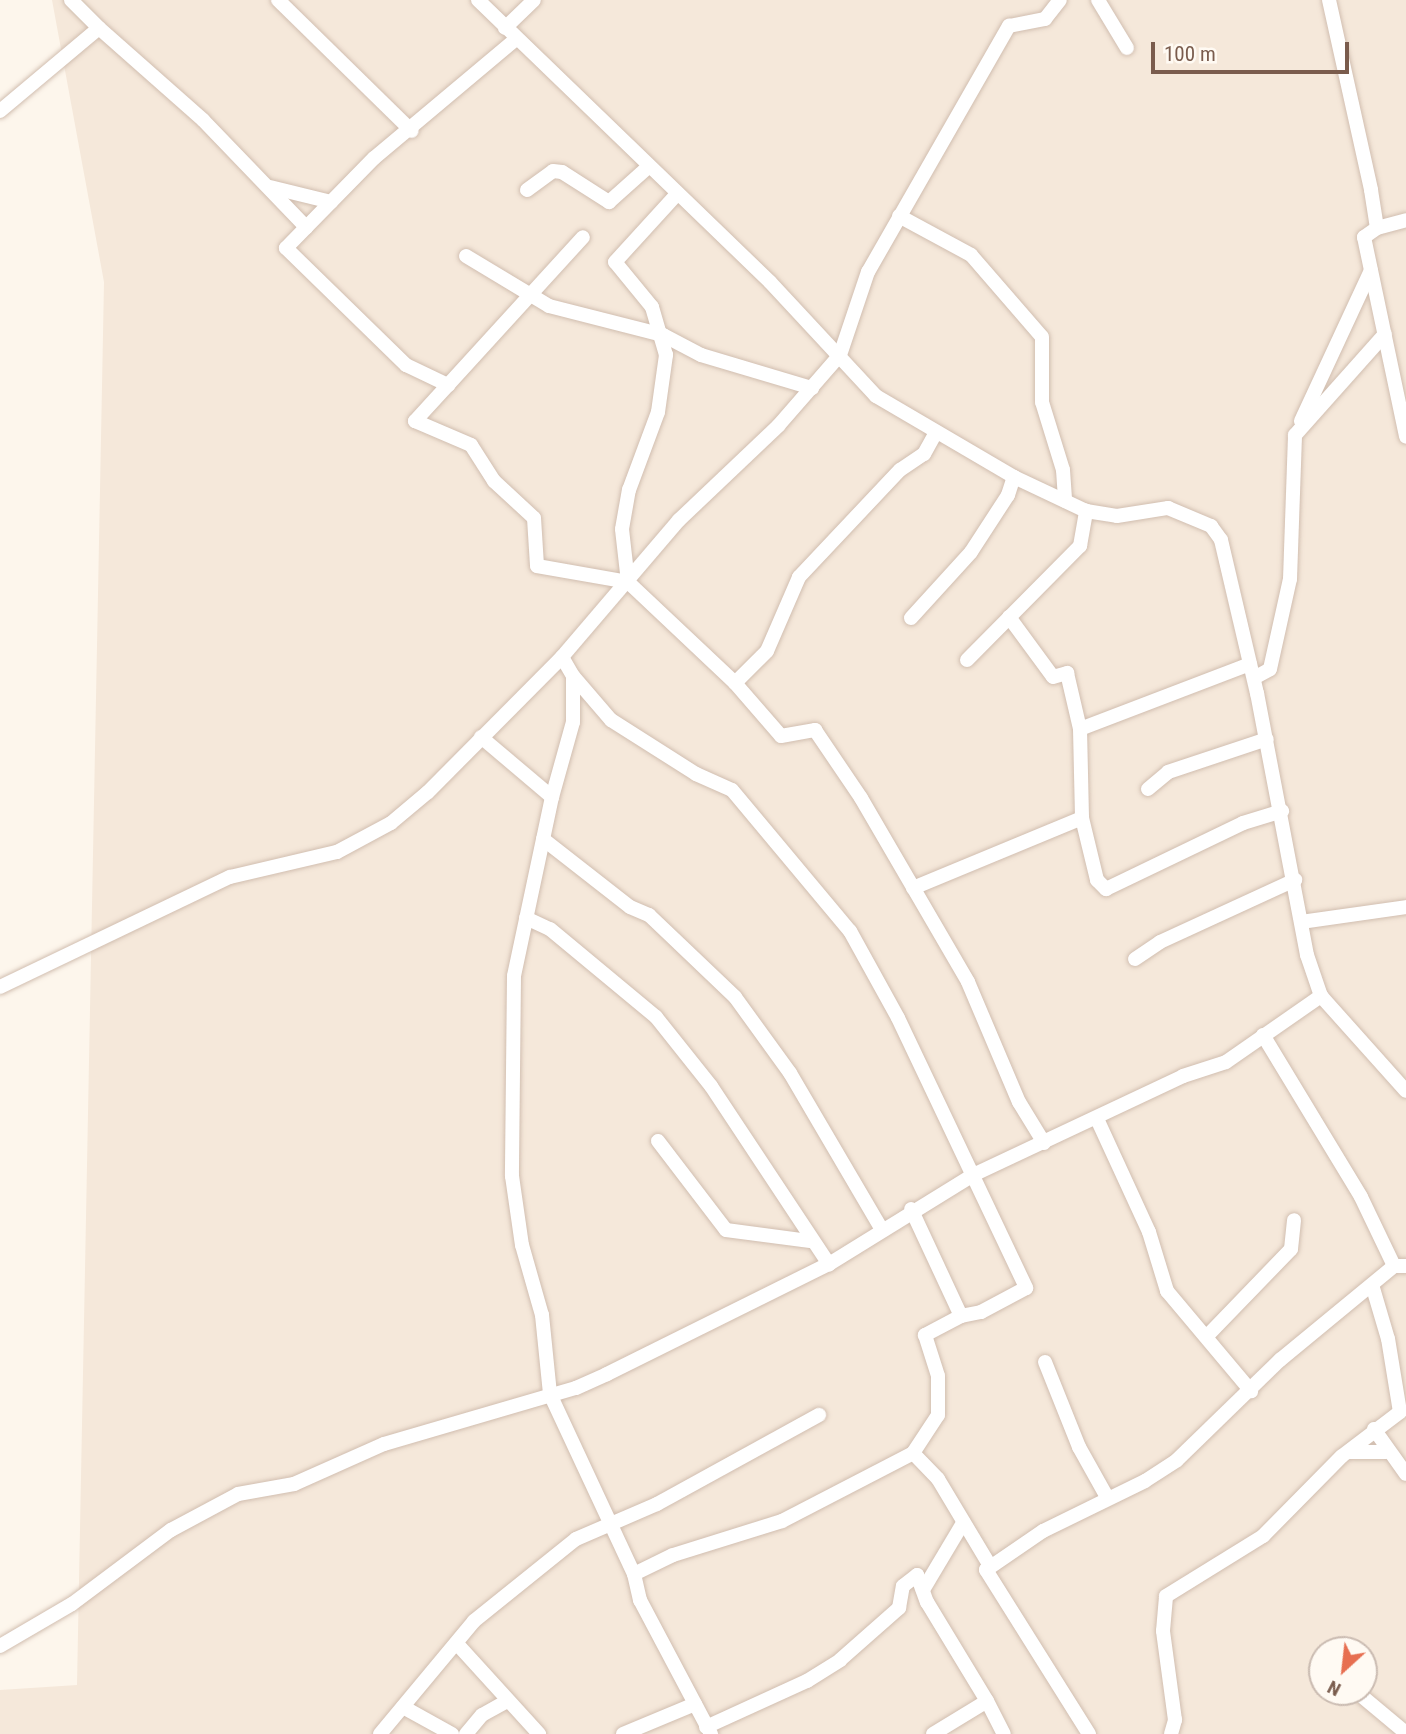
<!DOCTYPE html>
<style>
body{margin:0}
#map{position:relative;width:1406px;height:1734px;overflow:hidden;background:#fdf6ec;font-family:"Roboto Condensed",sans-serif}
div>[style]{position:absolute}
.residential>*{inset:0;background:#f5e8da}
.roads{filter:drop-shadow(0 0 2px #d1beb0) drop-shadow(0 0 2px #d1beb0)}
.street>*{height:14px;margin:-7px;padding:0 7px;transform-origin:7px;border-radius:7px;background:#fff}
span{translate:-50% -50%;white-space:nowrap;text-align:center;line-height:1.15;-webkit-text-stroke:5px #fffaf3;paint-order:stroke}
.north{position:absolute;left:1308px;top:1636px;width:70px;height:70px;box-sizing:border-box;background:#fffaf3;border:2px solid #cabbb1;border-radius:50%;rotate:207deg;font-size:19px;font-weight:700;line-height:28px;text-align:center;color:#7a5c4d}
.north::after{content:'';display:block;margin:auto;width:24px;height:32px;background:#e76f51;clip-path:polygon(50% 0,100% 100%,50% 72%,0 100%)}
.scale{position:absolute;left:1151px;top:42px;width:198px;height:32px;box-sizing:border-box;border:4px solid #7a5c4d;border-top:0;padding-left:9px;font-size:21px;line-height:24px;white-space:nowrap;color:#7a5c4d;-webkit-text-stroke:5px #fffaf3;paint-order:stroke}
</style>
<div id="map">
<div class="residential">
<i style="clip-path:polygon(evenodd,52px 0,1406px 0,1406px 1734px,0 1734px,0 1690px,77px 1685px,104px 282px,52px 0,1322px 1650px,1364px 1650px,1364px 1692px,1322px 1692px,1322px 1650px)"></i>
</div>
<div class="roads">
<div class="street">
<i style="left:71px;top:0;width:40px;rotate:45deg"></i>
<i style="left:278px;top:0;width:187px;rotate:44.4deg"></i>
<i style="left:478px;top:0;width:406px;rotate:44deg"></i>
<i style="left:770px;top:282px;width:156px;rotate:47.1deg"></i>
<i style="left:876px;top:396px;width:160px;rotate:30.4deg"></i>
<i style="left:1014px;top:477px;width:80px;rotate:25.3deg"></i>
<i style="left:1086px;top:511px;width:31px;rotate:9deg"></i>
<i style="left:1117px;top:516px;width:52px;rotate:-8.9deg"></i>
<i style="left:1168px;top:508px;width:47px;rotate:22.7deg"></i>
<i style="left:1211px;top:526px;width:17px;rotate:54deg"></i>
<i style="left:1221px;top:540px;width:157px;rotate:76.8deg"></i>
<i style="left:1257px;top:693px;width:267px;rotate:79.2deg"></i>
<i style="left:1307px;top:955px;width:43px;rotate:71.1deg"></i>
<i style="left:1321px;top:996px;width:127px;rotate:48.2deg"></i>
<i style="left:1098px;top:0;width:56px;rotate:58.9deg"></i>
<i style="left:1329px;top:0;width:195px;rotate:77.5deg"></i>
<i style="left:1371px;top:190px;width:38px;rotate:81deg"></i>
<i style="left:1377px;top:228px;width:16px;rotate:145deg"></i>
<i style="left:1364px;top:237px;width:204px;rotate:78.1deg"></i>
<i style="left:505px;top:28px;width:40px;rotate:-44deg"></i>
<i style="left:516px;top:39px;width:185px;rotate:140deg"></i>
<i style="left:374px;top:158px;width:126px;rotate:134.4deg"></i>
<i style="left:286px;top:248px;width:168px;rotate:44.3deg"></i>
<i style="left:406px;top:365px;width:47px;rotate:25.5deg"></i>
<i style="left:448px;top:385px;width:49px;rotate:132.5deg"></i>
<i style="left:415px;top:421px;width:61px;rotate:23.2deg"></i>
<i style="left:471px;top:445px;width:43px;rotate:57.4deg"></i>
<i style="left:494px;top:481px;width:54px;rotate:42.8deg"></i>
<i style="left:534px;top:518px;width:48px;rotate:86.4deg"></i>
<i style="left:537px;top:566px;width:92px;rotate:10deg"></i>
<i style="left:628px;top:582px;width:147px;rotate:43.3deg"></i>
<i style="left:735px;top:683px;width:70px;rotate:49deg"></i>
<i style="left:781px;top:736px;width:35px;rotate:-10deg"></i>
<i style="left:815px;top:730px;width:82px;rotate:55.9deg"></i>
<i style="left:861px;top:798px;width:213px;rotate:59.8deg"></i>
<i style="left:968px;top:982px;width:130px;rotate:67deg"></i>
<i style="left:1019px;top:1102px;width:48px;rotate:58.6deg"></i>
<i style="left:0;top:111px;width:129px;rotate:-40deg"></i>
<i style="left:99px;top:28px;width:139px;rotate:41.5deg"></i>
<i style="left:203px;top:120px;width:149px;rotate:46.1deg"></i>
<i style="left:270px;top:187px;width:63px;rotate:13.8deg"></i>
<i style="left:527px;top:190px;width:32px;rotate:-36deg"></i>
<i style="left:553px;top:171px;width:9px;rotate:6deg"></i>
<i style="left:562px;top:172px;width:56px;rotate:32.6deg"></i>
<i style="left:609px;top:202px;width:51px;rotate:-41.8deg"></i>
<i style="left:899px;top:216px;width:82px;rotate:28.4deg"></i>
<i style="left:971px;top:255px;width:108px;rotate:49.1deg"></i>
<i style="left:1042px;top:337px;width:65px;rotate:90deg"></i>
<i style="left:1042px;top:402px;width:71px;rotate:72.8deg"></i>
<i style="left:1063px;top:470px;width:31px;rotate:86deg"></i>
<i style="left:1377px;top:228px;width:30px;rotate:-15deg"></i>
<i style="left:466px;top:256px;width:97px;rotate:31.1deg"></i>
<i style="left:549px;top:306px;width:118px;rotate:14.3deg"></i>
<i style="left:663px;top:335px;width:43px;rotate:27.8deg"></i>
<i style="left:701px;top:355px;width:116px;rotate:16.6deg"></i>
<i style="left:448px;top:385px;width:200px;rotate:-47.6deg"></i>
<i style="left:1301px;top:421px;width:166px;rotate:-65.1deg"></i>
<i style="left:628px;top:582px;width:53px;rotate:-96.5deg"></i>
<i style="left:622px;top:529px;width:40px;rotate:-80deg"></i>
<i style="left:629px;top:490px;width:83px;rotate:-69.6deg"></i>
<i style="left:658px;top:412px;width:58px;rotate:-82deg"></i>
<i style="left:666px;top:355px;width:50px;rotate:-106.3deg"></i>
<i style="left:652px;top:307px;width:58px;rotate:-129.4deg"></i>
<i style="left:615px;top:262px;width:93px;rotate:-47.6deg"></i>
<i style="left:1009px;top:617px;width:74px;rotate:53.7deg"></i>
<i style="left:1053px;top:677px;width:15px;rotate:-16deg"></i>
<i style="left:1067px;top:673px;width:57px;rotate:76.9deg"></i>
<i style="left:1080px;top:729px;width:89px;rotate:88.7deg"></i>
<i style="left:1082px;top:818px;width:64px;rotate:76.4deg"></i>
<i style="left:1097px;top:880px;width:13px;rotate:45deg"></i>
<i style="left:1106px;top:889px;width:152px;rotate:-25.7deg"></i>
<i style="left:1243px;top:823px;width:41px;rotate:-17.1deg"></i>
<i style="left:911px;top:618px;width:89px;rotate:-47.7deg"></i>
<i style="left:971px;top:552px;width:68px;rotate:-57deg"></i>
<i style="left:1008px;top:495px;width:19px;rotate:-72deg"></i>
<i style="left:562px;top:657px;width:22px;rotate:60deg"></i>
<i style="left:573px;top:676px;width:46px;rotate:90deg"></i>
<i style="left:573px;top:722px;width:78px;rotate:105.6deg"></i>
<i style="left:552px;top:797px;width:183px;rotate:102deg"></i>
<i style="left:514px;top:976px;width:200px;rotate:90.6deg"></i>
<i style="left:512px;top:1176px;width:70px;rotate:81.8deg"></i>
<i style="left:522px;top:1245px;width:73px;rotate:74.1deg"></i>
<i style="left:542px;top:1315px;width:79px;rotate:84.2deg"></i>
<i style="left:550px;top:1394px;width:199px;rotate:65deg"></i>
<i style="left:634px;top:1574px;width:27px;rotate:77deg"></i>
<i style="left:640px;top:1600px;width:152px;rotate:62.1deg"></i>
<i style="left:967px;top:660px;width:161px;rotate:-45.3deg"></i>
<i style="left:1080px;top:546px;width:36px;rotate:-80deg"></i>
<i style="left:574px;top:677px;width:57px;rotate:49.3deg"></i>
<i style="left:611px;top:720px;width:101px;rotate:32.4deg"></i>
<i style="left:696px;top:774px;width:39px;rotate:24deg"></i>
<i style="left:732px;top:790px;width:184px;rotate:50.1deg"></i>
<i style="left:850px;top:931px;width:99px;rotate:61.1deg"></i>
<i style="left:898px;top:1018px;width:299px;rotate:64.6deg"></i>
<i style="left:1026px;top:1288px;width:51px;rotate:151.9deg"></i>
<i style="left:981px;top:1312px;width:20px;rotate:169deg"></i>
<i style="left:961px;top:1316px;width:118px;rotate:-115deg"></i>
<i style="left:1254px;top:678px;width:18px;rotate:-29deg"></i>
<i style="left:1270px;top:669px;width:92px;rotate:-77.5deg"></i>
<i style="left:1290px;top:579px;width:144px;rotate:-88deg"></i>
<i style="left:1295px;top:435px;width:135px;rotate:-48.3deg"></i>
<i style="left:735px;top:683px;width:45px;rotate:-45deg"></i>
<i style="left:767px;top:651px;width:81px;rotate:-66.6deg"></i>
<i style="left:799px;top:577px;width:147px;rotate:-46.7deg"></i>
<i style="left:900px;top:470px;width:29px;rotate:-34deg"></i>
<i style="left:924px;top:454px;width:25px;rotate:-61deg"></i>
<i style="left:1080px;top:729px;width:182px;rotate:-20.9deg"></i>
<i style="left:481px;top:737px;width:93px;rotate:40.2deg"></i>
<i style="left:1148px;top:789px;width:26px;rotate:-40deg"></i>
<i style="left:1168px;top:772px;width:104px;rotate:-18.4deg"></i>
<i style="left:543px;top:839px;width:110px;rotate:38deg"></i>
<i style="left:630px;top:907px;width:21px;rotate:23deg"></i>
<i style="left:649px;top:915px;width:119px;rotate:43.6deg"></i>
<i style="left:735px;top:997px;width:94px;rotate:54.1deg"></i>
<i style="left:790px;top:1073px;width:180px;rotate:59.6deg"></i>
<i style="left:913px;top:888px;width:183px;rotate:-22.5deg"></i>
<i style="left:526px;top:918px;width:26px;rotate:25deg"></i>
<i style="left:550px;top:929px;width:138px;rotate:39.7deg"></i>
<i style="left:656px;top:1017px;width:88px;rotate:51.4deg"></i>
<i style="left:711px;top:1086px;width:214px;rotate:56.5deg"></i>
<i style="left:1301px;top:922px;width:106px;rotate:-8.1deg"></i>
<i style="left:1135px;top:959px;width:30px;rotate:-34deg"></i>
<i style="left:1160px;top:942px;width:149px;rotate:-24.7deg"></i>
<i style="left:0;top:987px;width:255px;rotate:-25.6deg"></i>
<i style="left:230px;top:877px;width:110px;rotate:-13.2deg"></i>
<i style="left:337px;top:852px;width:61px;rotate:-28.2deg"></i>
<i style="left:391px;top:823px;width:48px;rotate:-40deg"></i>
<i style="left:428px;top:792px;width:190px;rotate:-45.2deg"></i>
<i style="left:562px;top:657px;width:180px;rotate:-49.5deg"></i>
<i style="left:679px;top:520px;width:137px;rotate:-43.5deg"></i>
<i style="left:778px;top:426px;width:94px;rotate:-48.9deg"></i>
<i style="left:840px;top:355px;width:88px;rotate:-71.4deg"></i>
<i style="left:868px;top:272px;width:284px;rotate:-60.2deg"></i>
<i style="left:1009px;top:26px;width:37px;rotate:-11deg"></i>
<i style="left:1045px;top:19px;width:24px;rotate:-52deg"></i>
<i style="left:1263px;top:1035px;width:189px;rotate:58.8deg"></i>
<i style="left:1361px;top:1197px;width:76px;rotate:64.4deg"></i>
<i style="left:1098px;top:1121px;width:122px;rotate:65.3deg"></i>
<i style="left:1149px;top:1232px;width:62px;rotate:73deg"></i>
<i style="left:1167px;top:1291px;width:131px;rotate:50deg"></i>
<i style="left:658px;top:1141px;width:112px;rotate:52.6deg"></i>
<i style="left:726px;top:1230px;width:85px;rotate:7.5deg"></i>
<i style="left:961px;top:1316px;width:41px;rotate:152.2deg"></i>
<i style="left:925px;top:1335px;width:43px;rotate:72.4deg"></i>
<i style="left:938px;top:1376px;width:39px;rotate:90deg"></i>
<i style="left:938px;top:1415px;width:45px;rotate:123.3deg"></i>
<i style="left:913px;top:1453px;width:36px;rotate:46deg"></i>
<i style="left:938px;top:1479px;width:101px;rotate:59.1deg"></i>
<i style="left:1209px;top:1334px;width:118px;rotate:-46deg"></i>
<i style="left:1291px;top:1249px;width:29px;rotate:-84deg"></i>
<i style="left:1045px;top:1362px;width:92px;rotate:68.2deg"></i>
<i style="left:1079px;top:1447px;width:57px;rotate:60.8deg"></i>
<i style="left:1374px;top:1429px;width:55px;rotate:54.6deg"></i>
<i style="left:1349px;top:1452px;width:37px"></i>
<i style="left:634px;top:1574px;width:43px;rotate:-26deg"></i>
<i style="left:673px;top:1555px;width:114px;rotate:-17.3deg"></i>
<i style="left:782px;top:1521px;width:148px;rotate:-27.4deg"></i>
<i style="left:923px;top:1590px;width:78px;rotate:-59.2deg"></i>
<i style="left:0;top:1646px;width:83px;rotate:-30.3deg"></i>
<i style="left:72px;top:1604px;width:124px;rotate:-36.8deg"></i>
<i style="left:171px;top:1530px;width:76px;rotate:-28.2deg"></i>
<i style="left:238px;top:1494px;width:57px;rotate:-10.1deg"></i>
<i style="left:294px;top:1484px;width:98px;rotate:-24deg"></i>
<i style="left:384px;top:1444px;width:200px;rotate:-16.3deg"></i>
<i style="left:576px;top:1388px;width:34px;rotate:-24deg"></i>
<i style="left:607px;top:1374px;width:248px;rotate:-26.4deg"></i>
<i style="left:829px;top:1264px;width:169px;rotate:-31.7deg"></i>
<i style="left:973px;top:1175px;width:232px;rotate:-25.2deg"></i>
<i style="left:1183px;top:1076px;width:45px;rotate:-18deg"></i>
<i style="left:1226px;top:1062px;width:116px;rotate:-34.8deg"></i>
<i style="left:459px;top:1646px;width:119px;rotate:47.7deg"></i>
<i style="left:1357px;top:1692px;width:64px;rotate:39.9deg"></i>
<i style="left:403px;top:1707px;width:56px;rotate:28.9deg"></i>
<i style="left:706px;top:1727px;width:111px;rotate:-24.5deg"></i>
<i style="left:807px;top:1681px;width:39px;rotate:-32deg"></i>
<i style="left:840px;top:1660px;width:79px;rotate:-41.4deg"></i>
<i style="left:899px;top:1608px;width:22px;rotate:-80deg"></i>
<i style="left:903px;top:1586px;width:18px;rotate:-38deg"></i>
<i style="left:917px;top:1575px;width:29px;rotate:70deg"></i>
<i style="left:927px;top:1602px;width:116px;rotate:58.8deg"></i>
<i style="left:380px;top:1734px;width:147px;rotate:-50.2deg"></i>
<i style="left:474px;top:1621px;width:131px;rotate:-38.8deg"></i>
<i style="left:576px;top:1539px;width:88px;rotate:-23.4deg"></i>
<i style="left:657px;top:1504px;width:185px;rotate:-28.8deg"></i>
<i style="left:466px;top:1734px;width:25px;rotate:-50deg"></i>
<i style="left:482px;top:1715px;width:26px;rotate:-29deg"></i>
<i style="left:623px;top:1734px;width:78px;rotate:-22.6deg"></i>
<i style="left:933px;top:1734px;width:63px;rotate:-31.4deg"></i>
<i style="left:987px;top:1701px;width:37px;rotate:63deg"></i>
<i style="left:1089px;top:1734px;width:194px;rotate:-122.1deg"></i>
<i style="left:986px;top:1570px;width:69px;rotate:-34.4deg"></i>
<i style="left:1043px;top:1531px;width:114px;rotate:-26.1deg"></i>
<i style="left:1145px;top:1481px;width:38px;rotate:-33deg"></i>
<i style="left:1177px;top:1460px;width:144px;rotate:-44.2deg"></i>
<i style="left:1280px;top:1360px;width:148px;rotate:-39.5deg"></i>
<i style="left:1394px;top:1266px;width:12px"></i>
<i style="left:1171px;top:1734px;width:15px;rotate:-74deg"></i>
<i style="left:1175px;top:1720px;width:90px;rotate:-97.7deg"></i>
<i style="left:1163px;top:1631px;width:35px;rotate:-85deg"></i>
<i style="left:1166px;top:1596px;width:114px;rotate:-31.7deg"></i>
<i style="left:1263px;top:1536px;width:112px;rotate:-45.4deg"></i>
<i style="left:1342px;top:1456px;width:73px;rotate:-37.2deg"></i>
<i style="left:1400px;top:1412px;width:74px;rotate:-99.3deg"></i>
<i style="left:1388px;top:1339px;width:53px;rotate:-106.4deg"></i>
</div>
</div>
<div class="north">N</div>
<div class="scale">100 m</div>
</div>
